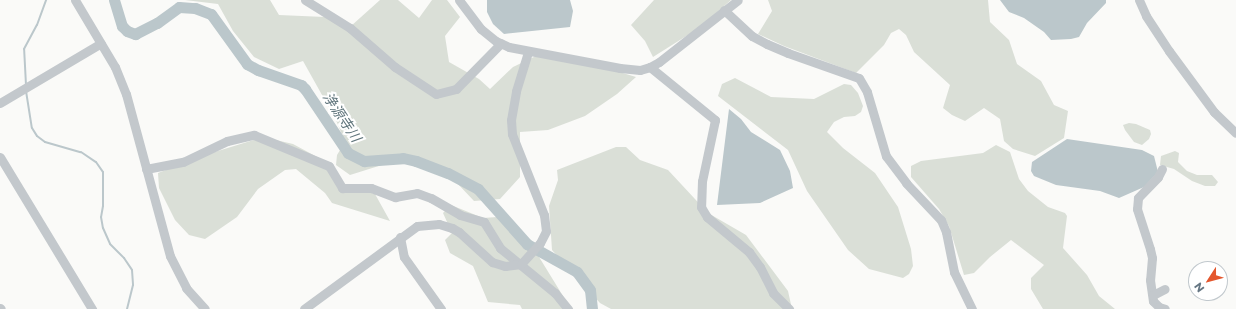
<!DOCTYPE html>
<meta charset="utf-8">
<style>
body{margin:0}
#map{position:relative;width:1236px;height:309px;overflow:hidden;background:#fafaf8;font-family:Montserrat,"Noto Sans JP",sans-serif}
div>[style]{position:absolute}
.green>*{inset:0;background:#dadfd7}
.water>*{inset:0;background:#bbc7cb}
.stream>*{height:2px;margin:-1px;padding:0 1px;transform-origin:1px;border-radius:1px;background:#bbc7cb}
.river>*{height:11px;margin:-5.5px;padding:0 5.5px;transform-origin:5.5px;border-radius:5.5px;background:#bbc7cb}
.minor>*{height:9px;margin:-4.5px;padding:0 4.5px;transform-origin:4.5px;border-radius:4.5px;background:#c3c8cc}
span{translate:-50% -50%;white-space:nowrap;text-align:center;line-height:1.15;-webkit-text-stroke:4px #fff;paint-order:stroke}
.water-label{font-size:14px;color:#60757c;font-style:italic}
.north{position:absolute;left:1188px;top:261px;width:40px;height:40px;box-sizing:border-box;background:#fff;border:1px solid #c1c8cd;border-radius:50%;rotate:234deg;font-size:11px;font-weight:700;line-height:16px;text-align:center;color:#657683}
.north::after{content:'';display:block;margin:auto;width:14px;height:18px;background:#e4572e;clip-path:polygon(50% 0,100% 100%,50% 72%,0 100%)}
</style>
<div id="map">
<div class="green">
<i style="clip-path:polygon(185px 0,270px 0,279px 15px,325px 17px,351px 26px,380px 0,398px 0,419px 18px,432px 0,447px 0,460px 17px,445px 36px,449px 62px,479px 79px,490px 89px,513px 67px,536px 56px,573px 58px,636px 77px,617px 94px,585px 116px,548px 130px,520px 132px,520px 177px,500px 199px,474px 201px,440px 165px,401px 159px,350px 175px,336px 165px,337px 155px,345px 142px,336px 120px,303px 61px,279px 69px,254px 57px,233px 31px,218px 4px)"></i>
<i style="clip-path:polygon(654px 0,731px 0,699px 28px,653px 57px,645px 41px,631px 25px)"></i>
<i style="clip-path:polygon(768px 0,988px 0,990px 22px,1009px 40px,1017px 64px,1041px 81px,1054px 105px,1068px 111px,1064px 138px,1035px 156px,1013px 149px,1004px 141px,1000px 119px,984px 108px,965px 121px,952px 115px,943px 108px,950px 85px,914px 52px,906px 35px,899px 29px,891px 33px,884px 45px,856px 73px,784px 46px,758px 34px,772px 11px)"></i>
<i style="clip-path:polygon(735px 78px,771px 97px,814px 99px,844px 84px,851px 85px,858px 93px,863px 106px,861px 112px,855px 116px,844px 117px,834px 122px,827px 132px,843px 148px,875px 173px,898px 207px,911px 249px,913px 266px,909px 274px,903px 278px,869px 269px,848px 250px,807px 191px,788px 150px,718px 96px,722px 84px)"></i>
<i style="clip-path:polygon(1129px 123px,1136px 124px,1150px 130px,1151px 134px,1149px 139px,1142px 145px,1134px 142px,1125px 130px,1123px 125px)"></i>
<i style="clip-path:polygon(263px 137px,293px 144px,319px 158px,339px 184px,375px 194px,390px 221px,332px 203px,325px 193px,296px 169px,285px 170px,258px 189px,237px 217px,205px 239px,189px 235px,175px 220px,159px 188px,158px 173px,205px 155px)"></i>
<i style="clip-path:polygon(996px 145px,1010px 152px,1019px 179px,1028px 191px,1048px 207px,1065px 213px,1067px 216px,1063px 248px,1087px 275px,1099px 296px,1115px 309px,1043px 309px,1031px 289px,1031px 278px,1044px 265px,1011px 240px,990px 257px,974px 273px,964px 275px,949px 226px,939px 209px,911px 177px,911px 166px,921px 161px,983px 153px)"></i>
<i style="clip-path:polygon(616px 147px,626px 147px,640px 160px,668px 170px,708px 213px,746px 235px,788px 291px,792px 309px,611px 309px,600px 303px,552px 250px,549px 206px,558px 180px,557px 170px)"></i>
<i style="clip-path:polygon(1175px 151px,1179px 153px,1178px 162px,1187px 171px,1197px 175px,1212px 175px,1218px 182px,1215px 186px,1205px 186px,1192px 181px,1174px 169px,1160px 165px,1161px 156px)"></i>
<i style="clip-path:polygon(451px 205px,483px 218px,497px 217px,528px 239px,571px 309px,522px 309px,520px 305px,488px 302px,473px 266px,450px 253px,445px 240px,452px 233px,443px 213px)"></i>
</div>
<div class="water">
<i style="clip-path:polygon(487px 0,570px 0,573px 11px,570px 27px,504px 34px,493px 24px,487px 12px)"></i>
<i style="clip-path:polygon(1000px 0,1106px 0,1106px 3px,1087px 23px,1079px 37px,1071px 39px,1051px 40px,1044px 32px,1024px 18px,1009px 12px)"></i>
<i style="clip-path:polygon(729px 109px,741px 119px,751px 132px,780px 150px,790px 171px,793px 188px,760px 203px,717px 205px)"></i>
<i style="clip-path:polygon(1067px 139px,1142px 150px,1154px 156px,1158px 172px,1144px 187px,1119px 198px,1100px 191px,1056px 185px,1034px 176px,1031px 171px,1032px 162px)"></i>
</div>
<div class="stream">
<i style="left:26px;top:85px;width:36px;rotate:-93deg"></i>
<i style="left:24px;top:49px;width:27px;rotate:-62deg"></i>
<i style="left:37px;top:25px;width:27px;rotate:-70deg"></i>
<i style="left:26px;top:91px;width:37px;rotate:81deg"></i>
<i style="left:32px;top:128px;width:9px;rotate:58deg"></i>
<i style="left:37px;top:136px;width:10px;rotate:37deg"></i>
<i style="left:45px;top:142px;width:37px;rotate:16deg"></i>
<i style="left:81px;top:152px;width:18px;rotate:34deg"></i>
<i style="left:96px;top:162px;width:12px;rotate:55deg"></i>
<i style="left:103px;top:172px;width:34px;rotate:90deg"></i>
<i style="left:103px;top:206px;width:11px;rotate:100deg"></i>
<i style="left:101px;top:217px;width:11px;rotate:80deg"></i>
<i style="left:103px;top:228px;width:17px;rotate:66deg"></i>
<i style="left:110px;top:244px;width:20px;rotate:45deg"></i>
<i style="left:124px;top:258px;width:14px;rotate:56deg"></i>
<i style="left:132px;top:270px;width:15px;rotate:86deg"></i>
<i style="left:133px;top:285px;width:25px;rotate:104deg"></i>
</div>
<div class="river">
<i style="left:114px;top:0;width:27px;rotate:73deg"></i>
<i style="left:122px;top:26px;width:7px;rotate:45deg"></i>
<i style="left:127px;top:31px;width:9px;rotate:21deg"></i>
<i style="left:135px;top:34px;width:25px;rotate:-27deg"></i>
<i style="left:157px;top:23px;width:27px;rotate:-36deg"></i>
<i style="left:179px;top:7px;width:16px;rotate:4deg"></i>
<i style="left:195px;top:8px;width:17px;rotate:21deg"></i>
<i style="left:211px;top:14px;width:62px;rotate:54.2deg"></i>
<i style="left:247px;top:64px;width:13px;rotate:29deg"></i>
<i style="left:258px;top:70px;width:46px;rotate:19.2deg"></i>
<i style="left:301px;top:85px;width:6px;rotate:45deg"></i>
<i style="left:305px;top:89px;width:77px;rotate:56.1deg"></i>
<i style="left:348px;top:153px;width:18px;rotate:27deg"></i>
<i style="left:364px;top:161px;width:39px;rotate:-4deg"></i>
<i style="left:403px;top:158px;width:13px;rotate:13deg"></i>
<i style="left:416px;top:161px;width:34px;rotate:21deg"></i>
<i style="left:448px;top:173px;width:34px;rotate:28deg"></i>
<i style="left:478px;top:189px;width:74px;rotate:48.3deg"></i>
<i style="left:527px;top:244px;width:57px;rotate:29.2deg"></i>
<i style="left:577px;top:272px;width:22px;rotate:54deg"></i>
<i style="left:590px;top:290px;width:19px;rotate:84deg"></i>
</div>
<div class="minor">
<i style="left:75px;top:0;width:78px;rotate:59.2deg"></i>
<i style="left:115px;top:67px;width:29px;rotate:68deg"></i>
<i style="left:126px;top:94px;width:168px;rotate:74.8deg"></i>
<i style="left:170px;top:256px;width:36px;rotate:63deg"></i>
<i style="left:186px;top:288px;width:28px;rotate:48deg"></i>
<i style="left:305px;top:0;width:53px;rotate:31.9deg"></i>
<i style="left:350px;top:28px;width:60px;rotate:40.9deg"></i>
<i style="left:395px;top:67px;width:49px;rotate:33.4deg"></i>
<i style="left:436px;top:94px;width:21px;rotate:-14deg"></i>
<i style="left:456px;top:89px;width:64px;rotate:-45.6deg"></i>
<i style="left:459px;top:0;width:36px;rotate:53deg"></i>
<i style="left:481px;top:29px;width:19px;rotate:39deg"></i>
<i style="left:496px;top:41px;width:14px;rotate:25deg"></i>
<i style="left:509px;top:47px;width:113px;rotate:10.7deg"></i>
<i style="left:620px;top:68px;width:20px;rotate:6deg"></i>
<i style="left:640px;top:70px;width:10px;rotate:-17deg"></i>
<i style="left:650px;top:67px;width:10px;rotate:-29deg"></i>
<i style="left:659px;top:62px;width:100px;rotate:-38.1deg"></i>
<i style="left:1139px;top:0;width:17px;rotate:66deg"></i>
<i style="left:1146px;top:16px;width:42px;rotate:56.7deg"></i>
<i style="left:1169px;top:51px;width:76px;rotate:53.6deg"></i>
<i style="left:1214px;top:112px;width:30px;rotate:44deg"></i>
<i style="left:724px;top:10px;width:38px;rotate:43deg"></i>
<i style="left:752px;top:36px;width:17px;rotate:28deg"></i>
<i style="left:767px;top:44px;width:23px;rotate:23deg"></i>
<i style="left:788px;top:53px;width:75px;rotate:19.4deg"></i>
<i style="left:859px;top:78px;width:16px;rotate:60deg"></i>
<i style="left:867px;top:92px;width:67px;rotate:73.5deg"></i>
<i style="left:886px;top:156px;width:34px;rotate:53deg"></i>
<i style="left:906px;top:183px;width:51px;rotate:46.6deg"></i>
<i style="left:941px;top:220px;width:13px;rotate:67deg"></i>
<i style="left:946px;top:232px;width:41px;rotate:78.7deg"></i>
<i style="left:954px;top:272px;width:41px;rotate:64.1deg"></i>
<i style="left:650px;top:67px;width:84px;rotate:39.2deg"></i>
<i style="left:715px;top:120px;width:62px;rotate:102deg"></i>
<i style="left:702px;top:181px;width:26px;rotate:92deg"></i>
<i style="left:701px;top:207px;width:12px;rotate:59deg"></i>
<i style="left:707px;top:217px;width:55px;rotate:39.8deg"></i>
<i style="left:749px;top:252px;width:19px;rotate:54deg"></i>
<i style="left:760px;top:267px;width:29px;rotate:63deg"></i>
<i style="left:773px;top:293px;width:23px;rotate:45deg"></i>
<i style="left:0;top:103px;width:117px;rotate:-30.7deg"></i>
<i style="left:0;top:157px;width:178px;rotate:58.8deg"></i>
<i style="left:146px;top:169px;width:38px;rotate:-11deg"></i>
<i style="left:183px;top:162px;width:49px;rotate:-25.5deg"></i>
<i style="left:227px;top:141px;width:28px;rotate:-13deg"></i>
<i style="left:254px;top:135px;width:81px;rotate:22.5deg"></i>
<i style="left:329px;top:166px;width:26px;rotate:59deg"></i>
<i style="left:342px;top:188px;width:29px"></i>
<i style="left:371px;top:188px;width:26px;rotate:21deg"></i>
<i style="left:395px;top:197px;width:22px;rotate:-10deg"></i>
<i style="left:417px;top:193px;width:15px;rotate:20deg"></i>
<i style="left:431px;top:198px;width:34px;rotate:30deg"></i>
<i style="left:460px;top:215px;width:25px;rotate:16deg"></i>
<i style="left:484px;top:222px;width:31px;rotate:58deg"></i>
<i style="left:500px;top:248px;width:71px;rotate:39.3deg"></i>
<i style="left:555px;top:293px;width:21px;rotate:51deg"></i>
<i style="left:1162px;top:169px;width:9px;rotate:117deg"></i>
<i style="left:1158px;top:177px;width:29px;rotate:134deg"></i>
<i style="left:1138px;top:198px;width:11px;rotate:95deg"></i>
<i style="left:1137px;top:209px;width:42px;rotate:72deg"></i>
<i style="left:1150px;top:249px;width:9px;rotate:77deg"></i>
<i style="left:1152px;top:258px;width:22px;rotate:95deg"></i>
<i style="left:1150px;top:280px;width:21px;rotate:82deg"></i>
<i style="left:1153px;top:301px;width:8px;rotate:45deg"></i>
<i style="left:1159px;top:307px;width:6px;rotate:18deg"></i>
<i style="left:400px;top:237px;width:20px;rotate:79deg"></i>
<i style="left:404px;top:257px;width:64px;rotate:54.6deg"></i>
<i style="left:1153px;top:295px;width:13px;rotate:-27deg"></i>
<i style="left:0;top:308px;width:1px;rotate:45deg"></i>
<i style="left:304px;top:309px;width:140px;rotate:-36.3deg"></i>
<i style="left:417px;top:226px;width:22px;rotate:-5deg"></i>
<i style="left:439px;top:224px;width:14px;rotate:17deg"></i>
<i style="left:452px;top:228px;width:8px;rotate:30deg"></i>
<i style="left:459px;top:232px;width:45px;rotate:42.3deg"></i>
<i style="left:492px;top:262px;width:14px;rotate:17deg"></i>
<i style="left:505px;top:266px;width:16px;rotate:-7deg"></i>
<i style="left:521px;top:264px;width:28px;rotate:-48deg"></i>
<i style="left:540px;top:243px;width:13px;rotate:-63deg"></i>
<i style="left:546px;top:231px;width:16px;rotate:-97deg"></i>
<i style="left:544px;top:215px;width:87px;rotate:-111.6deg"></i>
<i style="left:512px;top:134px;width:14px;rotate:-94deg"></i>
<i style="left:511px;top:120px;width:29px;rotate:-80deg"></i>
<i style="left:516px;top:91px;width:41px;rotate:-72.9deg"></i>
</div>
<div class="water-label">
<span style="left:342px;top:117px;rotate:56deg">浄源寺川</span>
</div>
<div class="north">N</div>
</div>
